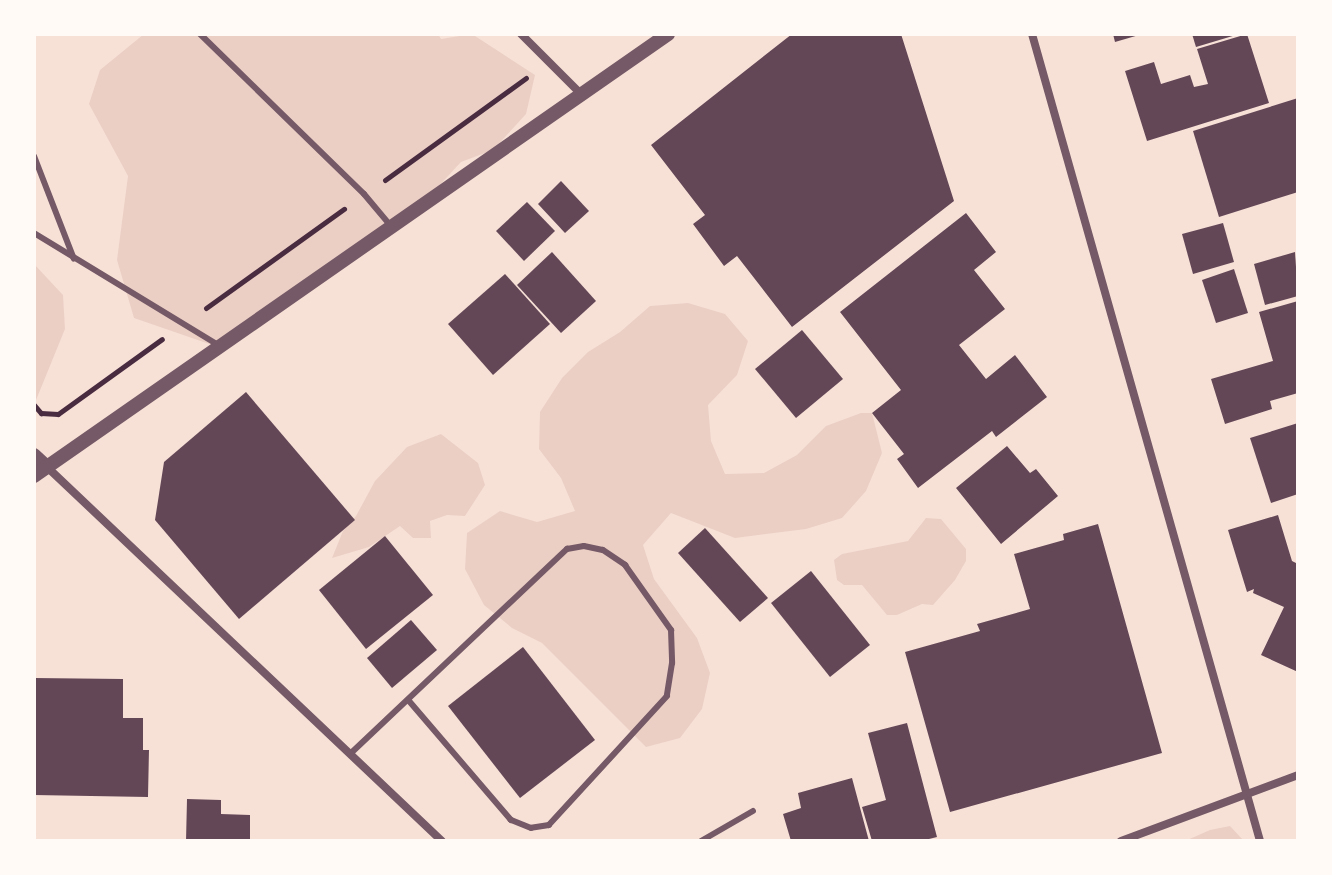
<!DOCTYPE html>
<style>
body{margin:0}
#map{position:relative;width:1332px;height:875px;overflow:hidden;background:#f7e1d7;font-family:"IBM Plex Serif",serif}
div>[style]{position:absolute}
.green>*{inset:0;background:#ebcfc5}
.building>*{inset:0;background:#644757}
.path>*{height:5px;margin:-2.5px;padding:0 2.5px;transform-origin:2.5px;border-radius:2.5px;background:#4a2c40}
.service>*{height:6px;margin:-3px;padding:0 3px;transform-origin:3px;border-radius:3px;background:#755966}
.minor>*{height:8px;margin:-4px;padding:0 4px;transform-origin:4px;border-radius:4px;background:#755966}
.tertiary>*{height:14px;margin:-7px;padding:0 7px;transform-origin:7px;border-radius:7px;background:#755966}
span{translate:-50% -50%;white-space:nowrap;text-align:center;line-height:1.15;-webkit-text-stroke:6px #fffaf5;paint-order:stroke}
.frame{position:absolute;inset:0;border:36px solid #fffaf5;pointer-events:none}
</style>
<div id="map">
<div class="green">
<i style="clip-path:polygon(144px 34px,438px 34px,441px 39px,472px 34px,535px 75px,526px 114px,493px 150px,461px 162px,436px 189px,218px 347px,134px 318px,117px 260px,128px 176px,89px 104px,100px 70px)"></i>
<i style="clip-path:polygon(34px 264px,63px 295px,65px 329px,34px 405px)"></i>
<i style="clip-path:polygon(688px 303px,725px 314px,748px 341px,737px 375px,708px 405px,711px 441px,725px 474px,764px 473px,797px 455px,826px 426px,861px 413px,872px 413px,882px 453px,866px 491px,842px 518px,806px 529px,735px 538px,671px 513px,643px 545px,654px 579px,697px 638px,710px 673px,702px 709px,680px 738px,646px 747px,542px 643px,512px 628px,484px 605px,465px 569px,467px 533px,500px 511px,537px 522px,575px 511px,561px 478px,539px 449px,540px 412px,562px 378px,588px 352px,620px 332px,650px 306px)"></i>
<i style="clip-path:polygon(441px 434px,478px 463px,485px 485px,465px 516px,447px 515px,430px 521px,431px 538px,413px 538px,400px 526px,369px 547px,332px 558px,343px 531px,356px 516px,375px 481px,407px 447px)"></i>
<i style="clip-path:polygon(926px 518px,941px 519px,966px 549px,966px 561px,955px 580px,933px 605px,922px 604px,897px 615px,887px 615px,862px 585px,844px 585px,837px 580px,834px 560px,842px 554px,908px 541px)"></i>
<i style="clip-path:polygon(1230px 826px,1244px 841px,1185px 841px,1210px 830px)"></i>
</div>
<div class="building">
<i style="clip-path:polygon(792px 34px,901px 34px,954px 201px,792px 327px,737px 256px,724px 266px,693px 224px,705px 215px,651px 145px)"></i>
<i style="clip-path:polygon(1113px 34px,1139px 34px,1139px 35px,1115px 42px)"></i>
<i style="clip-path:polygon(1192px 34px,1236px 34px,1236px 35px,1196px 47px)"></i>
<i style="clip-path:polygon(1247px 34px,1269px 103px,1147px 141px,1125px 71px,1154px 62px,1161px 84px,1190px 75px,1194px 87px,1208px 84px,1197px 49px)"></i>
<i style="clip-path:polygon(1298px 98px,1298px 192px,1219px 217px,1193px 131px)"></i>
<i style="clip-path:polygon(561px 181px,589px 211px,565px 233px,538px 204px)"></i>
<i style="clip-path:polygon(527px 202px,555px 231px,524px 261px,496px 231px)"></i>
<i style="clip-path:polygon(966px 213px,996px 252px,974px 270px,1005px 309px,959px 345px,986px 379px,1015px 355px,1047px 397px,996px 437px,992px 431px,918px 488px,897px 459px,904px 454px,872px 413px,901px 390px,840px 312px)"></i>
<i style="clip-path:polygon(1223px 223px,1234px 262px,1193px 274px,1182px 234px)"></i>
<i style="clip-path:polygon(552px 252px,596px 301px,561px 333px,517px 285px)"></i>
<i style="clip-path:polygon(1295px 252px,1298px 296px,1265px 305px,1254px 264px)"></i>
<i style="clip-path:polygon(1234px 269px,1248px 313px,1216px 323px,1202px 280px)"></i>
<i style="clip-path:polygon(505px 274px,550px 324px,493px 375px,448px 324px)"></i>
<i style="clip-path:polygon(1298px 301px,1298px 393px,1270px 401px,1272px 409px,1225px 424px,1211px 379px,1273px 361px,1259px 312px)"></i>
<i style="clip-path:polygon(802px 330px,843px 379px,796px 418px,755px 369px)"></i>
<i style="clip-path:polygon(246px 392px,355px 520px,239px 619px,155px 520px,164px 462px)"></i>
<i style="clip-path:polygon(1298px 423px,1298px 494px,1271px 503px,1250px 438px)"></i>
<i style="clip-path:polygon(1007px 446px,1030px 473px,1036px 469px,1058px 496px,1001px 544px,956px 488px)"></i>
<i style="clip-path:polygon(1278px 515px,1292px 561px,1298px 564px,1298px 672px,1261px 655px,1284px 607px,1253px 593px,1254px 589px,1247px 592px,1228px 530px)"></i>
<i style="clip-path:polygon(1098px 524px,1162px 753px,950px 812px,905px 652px,980px 631px,977px 624px,1030px 609px,1014px 554px,1064px 540px,1063px 534px)"></i>
<i style="clip-path:polygon(705px 528px,768px 598px,740px 622px,678px 553px)"></i>
<i style="clip-path:polygon(385px 536px,433px 595px,366px 649px,319px 590px)"></i>
<i style="clip-path:polygon(811px 571px,870px 645px,830px 677px,771px 603px)"></i>
<i style="clip-path:polygon(411px 620px,437px 650px,392px 688px,367px 658px)"></i>
<i style="clip-path:polygon(523px 647px,595px 740px,520px 798px,448px 706px)"></i>
<i style="clip-path:polygon(34px 678px,123px 679px,123px 718px,143px 718px,143px 750px,149px 750px,148px 797px,34px 795px)"></i>
<i style="clip-path:polygon(907px 723px,937px 837px,921px 841px,872px 841px,862px 807px,886px 800px,868px 733px)"></i>
<i style="clip-path:polygon(852px 778px,869px 841px,791px 841px,783px 814px,801px 808px,798px 793px)"></i>
<i style="clip-path:polygon(187px 799px,221px 800px,221px 814px,250px 815px,250px 841px,186px 841px)"></i>
</div>
<div class="path">
<i style="left:385px;top:180px;width:174px;rotate:-35.9deg"></i>
<i style="left:206px;top:308px;width:170px;rotate:-35.7deg"></i>
<i style="left:34px;top:405px;width:11px;rotate:49deg"></i>
<i style="left:41px;top:413px;width:17px;rotate:3deg"></i>
<i style="left:58px;top:414px;width:128px;rotate:-35.8deg"></i>
</div>
<div class="service">
<i style="left:200px;top:34px;width:229px;rotate:44.3deg"></i>
<i style="left:364px;top:194px;width:40px;rotate:50deg"></i>
<i style="left:34px;top:156px;width:110px;rotate:68.8deg"></i>
<i style="left:34px;top:233px;width:218px;rotate:31.3deg"></i>
<i style="left:350px;top:754px;width:299px;rotate:-43.4deg"></i>
<i style="left:567px;top:549px;width:17px;rotate:-10deg"></i>
<i style="left:584px;top:546px;width:19px;rotate:12deg"></i>
<i style="left:603px;top:550px;width:27px;rotate:34deg"></i>
<i style="left:625px;top:565px;width:80px;rotate:54.7deg"></i>
<i style="left:671px;top:630px;width:33px;rotate:88deg"></i>
<i style="left:672px;top:663px;width:33px;rotate:99deg"></i>
<i style="left:667px;top:696px;width:175px;rotate:132.5deg"></i>
<i style="left:549px;top:825px;width:18px;rotate:171deg"></i>
<i style="left:531px;top:828px;width:22px;rotate:-158deg"></i>
<i style="left:511px;top:820px;width:157px;rotate:-130.6deg"></i>
<i style="left:701px;top:841px;width:60px;rotate:-30deg"></i>
</div>
<div class="minor">
<i style="left:521px;top:34px;width:88px;rotate:45deg"></i>
<i style="left:1032px;top:34px;width:839px;rotate:74.22deg"></i>
<i style="left:47px;top:467px;width:544px;rotate:43.44deg"></i>
<i style="left:1121px;top:841px;width:189px;rotate:-20.4deg"></i>
</div>
<div class="tertiary">
<i style="left:34px;top:455px;width:16px;rotate:43deg"></i>
<i style="left:34px;top:476px;width:773px;rotate:-34.88deg"></i>
</div>
<div class="frame"></div>
</div>
